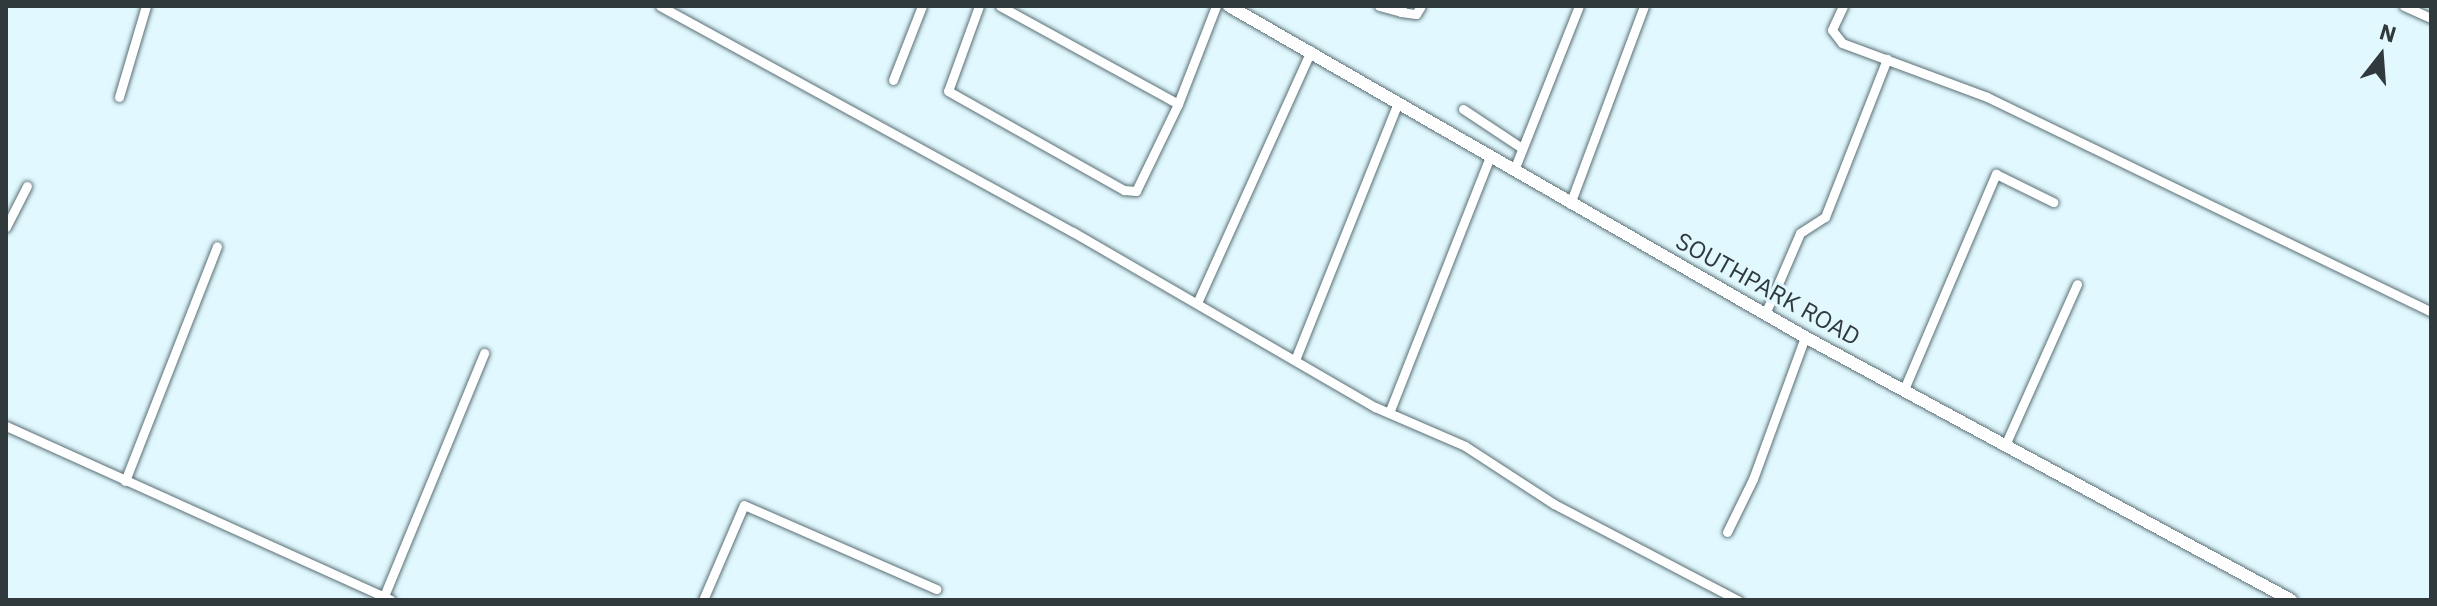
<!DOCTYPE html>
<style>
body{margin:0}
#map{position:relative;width:2437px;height:606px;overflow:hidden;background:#e0f8fe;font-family:"IBM Plex Sans",sans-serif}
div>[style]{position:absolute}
.roads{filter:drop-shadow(0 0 2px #5a6f75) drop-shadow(0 0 2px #5a6f75)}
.street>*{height:9px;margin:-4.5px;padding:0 4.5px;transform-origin:4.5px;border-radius:4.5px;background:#fff}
.secondary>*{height:12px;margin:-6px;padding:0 6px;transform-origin:6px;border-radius:6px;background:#fff}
span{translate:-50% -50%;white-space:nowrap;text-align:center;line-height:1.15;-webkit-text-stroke:6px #e0f8fe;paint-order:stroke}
.street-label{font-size:24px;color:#30393c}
.frame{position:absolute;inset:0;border:8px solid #30393c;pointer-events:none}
.north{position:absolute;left:2341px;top:16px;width:80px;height:80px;-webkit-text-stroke:6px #e0f8fe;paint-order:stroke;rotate:17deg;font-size:22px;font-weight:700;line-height:32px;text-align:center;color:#30393c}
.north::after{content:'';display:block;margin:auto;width:28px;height:36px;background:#30393c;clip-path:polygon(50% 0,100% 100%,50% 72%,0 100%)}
</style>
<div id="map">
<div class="roads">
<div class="street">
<i style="left:660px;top:6px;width:471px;rotate:28.7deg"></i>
<i style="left:1073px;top:232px;width:349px;rotate:30.1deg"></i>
<i style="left:1375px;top:407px;width:98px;rotate:23.4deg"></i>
<i style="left:1465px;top:446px;width:106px;rotate:33.1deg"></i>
<i style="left:1554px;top:504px;width:208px;rotate:27.6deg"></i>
<i style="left:979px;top:6px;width:90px;rotate:110deg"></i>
<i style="left:948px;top:91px;width:202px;rotate:29.4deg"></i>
<i style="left:1124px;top:190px;width:12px;rotate:5deg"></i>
<i style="left:1136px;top:191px;width:97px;rotate:-64.2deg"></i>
<i style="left:1178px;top:104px;width:105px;rotate:-68.8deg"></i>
<i style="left:1000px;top:6px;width:203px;rotate:28.8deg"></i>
<i style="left:1379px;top:6px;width:23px;rotate:15deg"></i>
<i style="left:1402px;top:6px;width:6px;rotate:99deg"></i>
<i style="left:1401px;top:12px;width:15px;rotate:8deg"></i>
<i style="left:1416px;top:14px;width:9px;rotate:-58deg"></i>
<i style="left:1843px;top:6px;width:26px;rotate:115deg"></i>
<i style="left:1832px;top:30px;width:16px;rotate:52deg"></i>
<i style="left:1842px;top:43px;width:155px;rotate:20.4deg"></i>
<i style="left:1987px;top:97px;width:493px;rotate:25.8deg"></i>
<i style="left:2404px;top:6px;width:30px;rotate:24deg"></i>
<i style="left:893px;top:80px;width:79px;rotate:-68.6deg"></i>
<i style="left:119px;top:97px;width:95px;rotate:-73.5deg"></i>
<i style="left:1463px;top:109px;width:71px;rotate:33.5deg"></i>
<i style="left:1514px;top:170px;width:176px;rotate:-68.4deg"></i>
<i style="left:1570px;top:204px;width:211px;rotate:-69.5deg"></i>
<i style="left:6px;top:227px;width:46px;rotate:-62.9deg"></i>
<i style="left:1197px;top:303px;width:277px;rotate:-65.7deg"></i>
<i style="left:1765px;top:314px;width:88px;rotate:-66.6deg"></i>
<i style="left:1800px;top:233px;width:30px;rotate:-33deg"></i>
<i style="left:1825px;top:217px;width:170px;rotate:-68.6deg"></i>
<i style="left:1295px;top:360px;width:278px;rotate:-68.2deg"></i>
<i style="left:1905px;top:387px;width:232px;rotate:-66.9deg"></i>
<i style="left:1996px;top:174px;width:64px;rotate:26.2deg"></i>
<i style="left:1389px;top:413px;width:275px;rotate:-68.5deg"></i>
<i style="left:6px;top:426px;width:422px;rotate:24.3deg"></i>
<i style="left:2006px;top:443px;width:174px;rotate:-65.9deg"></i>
<i style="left:125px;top:481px;width:252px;rotate:-68.6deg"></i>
<i style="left:1727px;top:532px;width:59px;rotate:-63.9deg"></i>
<i style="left:1753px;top:479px;width:151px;rotate:-69.9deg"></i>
<i style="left:384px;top:596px;width:263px;rotate:-67.6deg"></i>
<i style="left:703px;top:600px;width:103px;rotate:-66.7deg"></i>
<i style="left:744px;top:505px;width:210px;rotate:23.6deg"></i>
</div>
<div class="secondary">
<i style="left:1229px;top:6px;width:664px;rotate:29.88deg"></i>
<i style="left:1805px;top:337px;width:553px;rotate:28.42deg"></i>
</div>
</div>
<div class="street-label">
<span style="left:1768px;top:289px;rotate:29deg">SOUTHPARK ROAD</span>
</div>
<div class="frame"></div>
<div class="north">N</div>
</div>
